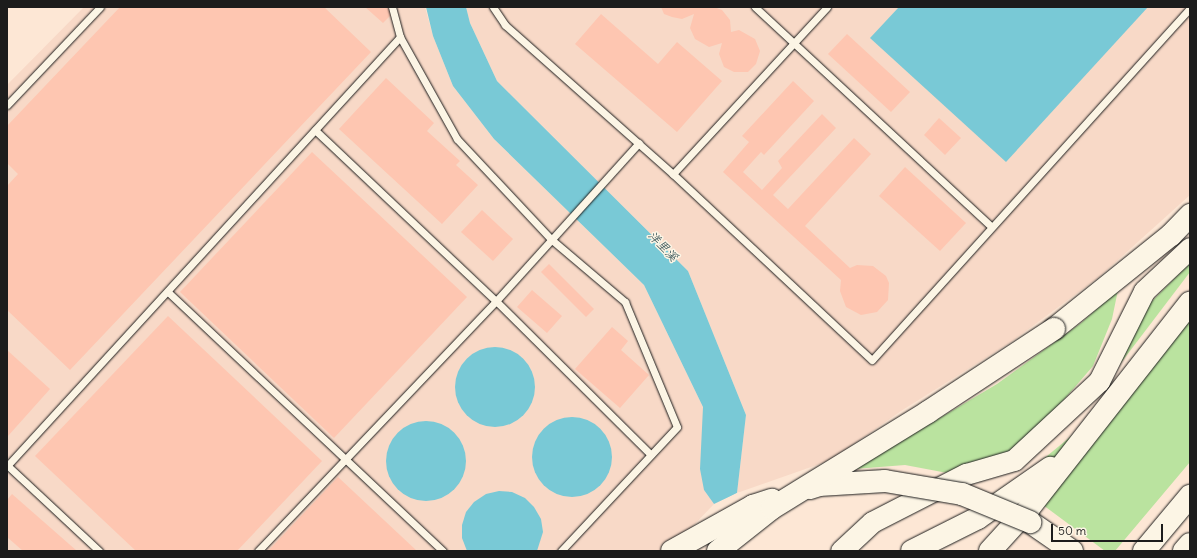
<!DOCTYPE html>
<meta charset="utf-8">
<style>
body{margin:0}
#map{position:relative;width:1197px;height:558px;overflow:hidden;background:#fde7d5;font-family:Delius,"LXGW WenKai TC",sans-serif}
div>[style]{position:absolute}
.built>*{inset:0;background:#f8d9c7}
.green>*{inset:0;background:#bae39f}
.water>*{inset:0;background:#79c9d6}
.round{border-radius:50%}
.pier>*{inset:0;background:#fde7d5}
.building>*{inset:0;background:#fec6b1}
.roads{filter:drop-shadow(0 0 1px #1c1c1c) drop-shadow(0 0 1px #1c1c1c)}
.service>*{height:7px;margin:-3.5px;padding:0 3.5px;transform-origin:3.5px;border-radius:3.5px;background:#fcf5e5}
.secondary>*{height:21px;margin:-10.5px;padding:0 10.5px;transform-origin:10.5px;border-radius:10.5px;background:#fcf5e5}
.trunk>*{height:22px;margin:-11px;padding:0 11px;transform-origin:11px;border-radius:11px;background:#fcf5e5}
.motorway>*{height:22px;margin:-11px;padding:0 11px;transform-origin:11px;border-radius:11px;background:#fcf5e5}
.bridges{filter:drop-shadow(0 0 1px #1c1c1c) drop-shadow(0 0 1px #1c1c1c)}
.trunk-bridge>*{height:22px;margin:-11px;padding:0 11px;transform-origin:11px;border-radius:11px;background:#fcf5e5}
span{translate:-50% -50%;white-space:nowrap;text-align:center;line-height:1.15;-webkit-text-stroke:3px #fcf5e5;paint-order:stroke}
.water-label{font-size:12px;color:#3d595d;font-style:italic}
.frame{position:absolute;inset:0;border:8px solid #1c1c1c;pointer-events:none}
.scale{position:absolute;left:1051px;top:524px;width:112px;height:18px;box-sizing:border-box;border:2px solid #1c1c1c;border-top:0;padding-left:5px;font-size:12px;line-height:14px;white-space:nowrap;color:#1c1c1c;-webkit-text-stroke:3px #fcf5e5;paint-order:stroke}
</style>
<div id="map">
<div class="built">
<i style="clip-path:polygon(84px 7px,425px 7px,433px 36px,453px 86px,494px 139px,644px 285px,703px 407px,704px 490px,714px 504px,669px 551px,7px 551px,7px 85px)"></i>
<i style="clip-path:polygon(466px 7px,1190px 7px,1190px 195px,1099px 277px,1011px 342px,901px 411px,831px 460px,737px 493px,746px 415px,688px 271px,497px 81px,470px 23px)"></i>
</div>
<div class="green">
<i style="clip-path:polygon(1190px 263px,1190px 272px,1117px 368px,1139px 314px)"></i>
<i style="clip-path:polygon(1118px 290px,1112px 319px,1093px 366px,1056px 409px,1005px 456px,958px 475px,905px 465px,854px 469px,997px 384px,1081px 323px)"></i>
<i style="clip-path:polygon(1190px 309px,1190px 462px,1115px 551px,1105px 551px,1043px 505px,1000px 489px,1024px 475px,1127px 390px)"></i>
</div>
<div class="water">
<i style="clip-path:polygon(426px 7px,466px 7px,470px 23px,497px 81px,688px 271px,746px 415px,737px 493px,714px 504px,704px 490px,700px 469px,703px 407px,644px 285px,494px 139px,453px 86px,433px 36px)"></i>
<i style="clip-path:polygon(899px 7px,1148px 7px,1006px 162px,870px 38px)"></i>
<i class="round" style="left:455px;top:347px;width:80px;height:80px"></i>
<i class="round" style="left:532px;top:417px;width:80px;height:80px"></i>
<i class="round" style="left:386px;top:421px;width:80px;height:80px"></i>
<i style="clip-path:polygon(499px 491px,512px 492px,525px 498px,534px 507px,541px 519px,543px 532px,537px 551px,467px 551px,462px 538px,462px 525px,466px 512px,474px 502px,486px 494px)"></i>
</div>
<div class="pier">
<i style="clip-path:polygon(739px 492px,741px 503px,770px 551px,736px 551px,713px 506px)"></i>
</div>
<div class="building">
<i style="clip-path:polygon(120px 7px,324px 7px,371px 52px,70px 370px,7px 310px,7px 186px,18px 174px,7px 163px,7px 126px)"></i>
<i style="clip-path:polygon(365px 7px,387px 7px,393px 13px,383px 23px)"></i>
<i style="clip-path:polygon(661px 7px,714px 7px,722px 10px,730px 20px,731px 32px,739px 30px,755px 39px,760px 51px,756px 64px,748px 72px,734px 72px,724px 67px,719px 54px,722px 43px,709px 47px,695px 39px,690px 28px,694px 14px,682px 19px,672px 17px,664px 14px)"></i>
<i style="clip-path:polygon(601px 14px,658px 64px,677px 42px,722px 81px,677px 132px,575px 44px)"></i>
<i style="clip-path:polygon(847px 34px,910px 92px,891px 112px,828px 54px)"></i>
<i style="clip-path:polygon(386px 78px,434px 123px,427px 131px,460px 161px,456px 165px,478px 185px,442px 224px,339px 129px)"></i>
<i style="clip-path:polygon(793px 81px,814px 101px,764px 155px,761px 152px,743px 172px,762px 190px,782px 168px,778px 161px,822px 114px,836px 128px,773px 195px,788px 209px,854px 138px,871px 154px,805px 226px,850px 268px,857px 265px,873px 266px,886px 276px,889px 283px,888px 300px,877px 312px,861px 315px,846px 307px,840px 291px,841px 280px,723px 172px,749px 142px,742px 136px)"></i>
<i style="clip-path:polygon(939px 118px,961px 138px,945px 155px,924px 135px)"></i>
<i style="clip-path:polygon(312px 152px,467px 297px,334px 438px,180px 292px)"></i>
<i style="clip-path:polygon(905px 167px,966px 223px,940px 251px,879px 196px)"></i>
<i style="clip-path:polygon(482px 210px,513px 239px,493px 261px,461px 232px)"></i>
<i style="clip-path:polygon(549px 264px,594px 309px,586px 317px,541px 272px)"></i>
<i style="clip-path:polygon(532px 290px,562px 316px,547px 333px,517px 307px)"></i>
<i style="clip-path:polygon(168px 316px,322px 461px,237px 551px,136px 551px,35px 456px)"></i>
<i style="clip-path:polygon(612px 327px,628px 341px,621px 350px,649px 375px,620px 408px,575px 369px)"></i>
<i style="clip-path:polygon(7px 350px,50px 389px,8px 436px,7px 435px)"></i>
<i style="clip-path:polygon(338px 477px,417px 551px,268px 551px)"></i>
<i style="clip-path:polygon(12px 494px,77px 551px,23px 551px,7px 537px,7px 500px)"></i>
</div>
<div class="roads">
<div class="service">
<i style="left:392px;top:7px;width:31px;rotate:75deg"></i>
<i style="left:400px;top:37px;width:117px;rotate:60.8deg"></i>
<i style="left:457px;top:139px;width:139px;rotate:46.8deg"></i>
<i style="left:552px;top:240px;width:96px;rotate:40.3deg"></i>
<i style="left:625px;top:302px;width:135px;rotate:67.4deg"></i>
<i style="left:677px;top:427px;width:170px;rotate:133.1deg"></i>
<i style="left:493px;top:7px;width:22px;rotate:56deg"></i>
<i style="left:505px;top:25px;width:225px;rotate:41.6deg"></i>
<i style="left:673px;top:174px;width:272px;rotate:43.1deg"></i>
<i style="left:872px;top:360px;width:474px;rotate:-47.9deg"></i>
<i style="left:755px;top:7px;width:323px;rotate:42.9deg"></i>
<i style="left:7px;top:105px;width:135px;rotate:-46.5deg"></i>
<i style="left:315px;top:130px;width:249px;rotate:43.4deg"></i>
<i style="left:496px;top:301px;width:218px;rotate:44.8deg"></i>
<i style="left:673px;top:174px;width:227px;rotate:-47.3deg"></i>
<i style="left:168px;top:292px;width:378px;rotate:43.3deg"></i>
<i style="left:7px;top:466px;width:582px;rotate:-47.51deg"></i>
<i style="left:8px;top:466px;width:125px;rotate:43deg"></i>
<i style="left:258px;top:551px;width:345px;rotate:-46.4deg"></i>
<i style="left:496px;top:301px;width:213px;rotate:-47.9deg"></i>
</div>
<div class="secondary">
<i style="left:841px;top:551px;width:42px;rotate:-43.1deg"></i>
<i style="left:872px;top:522px;width:106px;rotate:-27.1deg"></i>
<i style="left:966px;top:474px;width:50px;rotate:-16.3deg"></i>
<i style="left:1014px;top:460px;width:116px;rotate:-42.9deg"></i>
<i style="left:1099px;top:381px;width:101px;rotate:-63.4deg"></i>
<i style="left:1144px;top:291px;width:63px;rotate:-43.1deg"></i>
</div>
<div class="trunk">
<i style="left:1054px;top:329px;width:150px;rotate:-38.8deg"></i>
<i style="left:1171px;top:235px;width:28px;rotate:-46deg"></i>
<i style="left:1030px;top:522px;width:51px;rotate:34.6deg"></i>
<i style="left:912px;top:551px;width:74px;rotate:-26.6deg"></i>
<i style="left:978px;top:518px;width:88px;rotate:-34.8deg"></i>
<i style="left:990px;top:551px;width:58px;rotate:-47.8deg"></i>
<i style="left:1029px;top:508px;width:261px;rotate:-51.9deg"></i>
</div>
<div class="motorway">
<i style="left:1144px;top:551px;width:72px;rotate:-50.1deg"></i>
<i style="left:1184px;top:551px;width:9px;rotate:-49deg"></i>
</div>
</div>
<div class="bridges">
<div class="trunk-bridge">
<i style="left:810px;top:488px;width:9px;rotate:-18deg"></i>
<i style="left:819px;top:485px;width:66px;rotate:-3.5deg"></i>
<i style="left:885px;top:481px;width:78px;rotate:9.6deg"></i>
<i style="left:962px;top:494px;width:74px;rotate:22.4deg"></i>
<i style="left:672px;top:551px;width:93px;rotate:-29.1deg"></i>
<i style="left:753px;top:506px;width:20px;rotate:-18deg"></i>
<i style="left:718px;top:551px;width:69px;rotate:-38.5deg"></i>
<i style="left:772px;top:508px;width:183px;rotate:-31.6deg"></i>
<i style="left:928px;top:412px;width:151px;rotate:-33.4deg"></i>
</div>
</div>
<div class="water-label">
<span style="left:663px;top:246px;rotate:46deg">洋里溪</span>
</div>
<div class="frame"></div>
<div class="scale">50 m</div>
</div>
